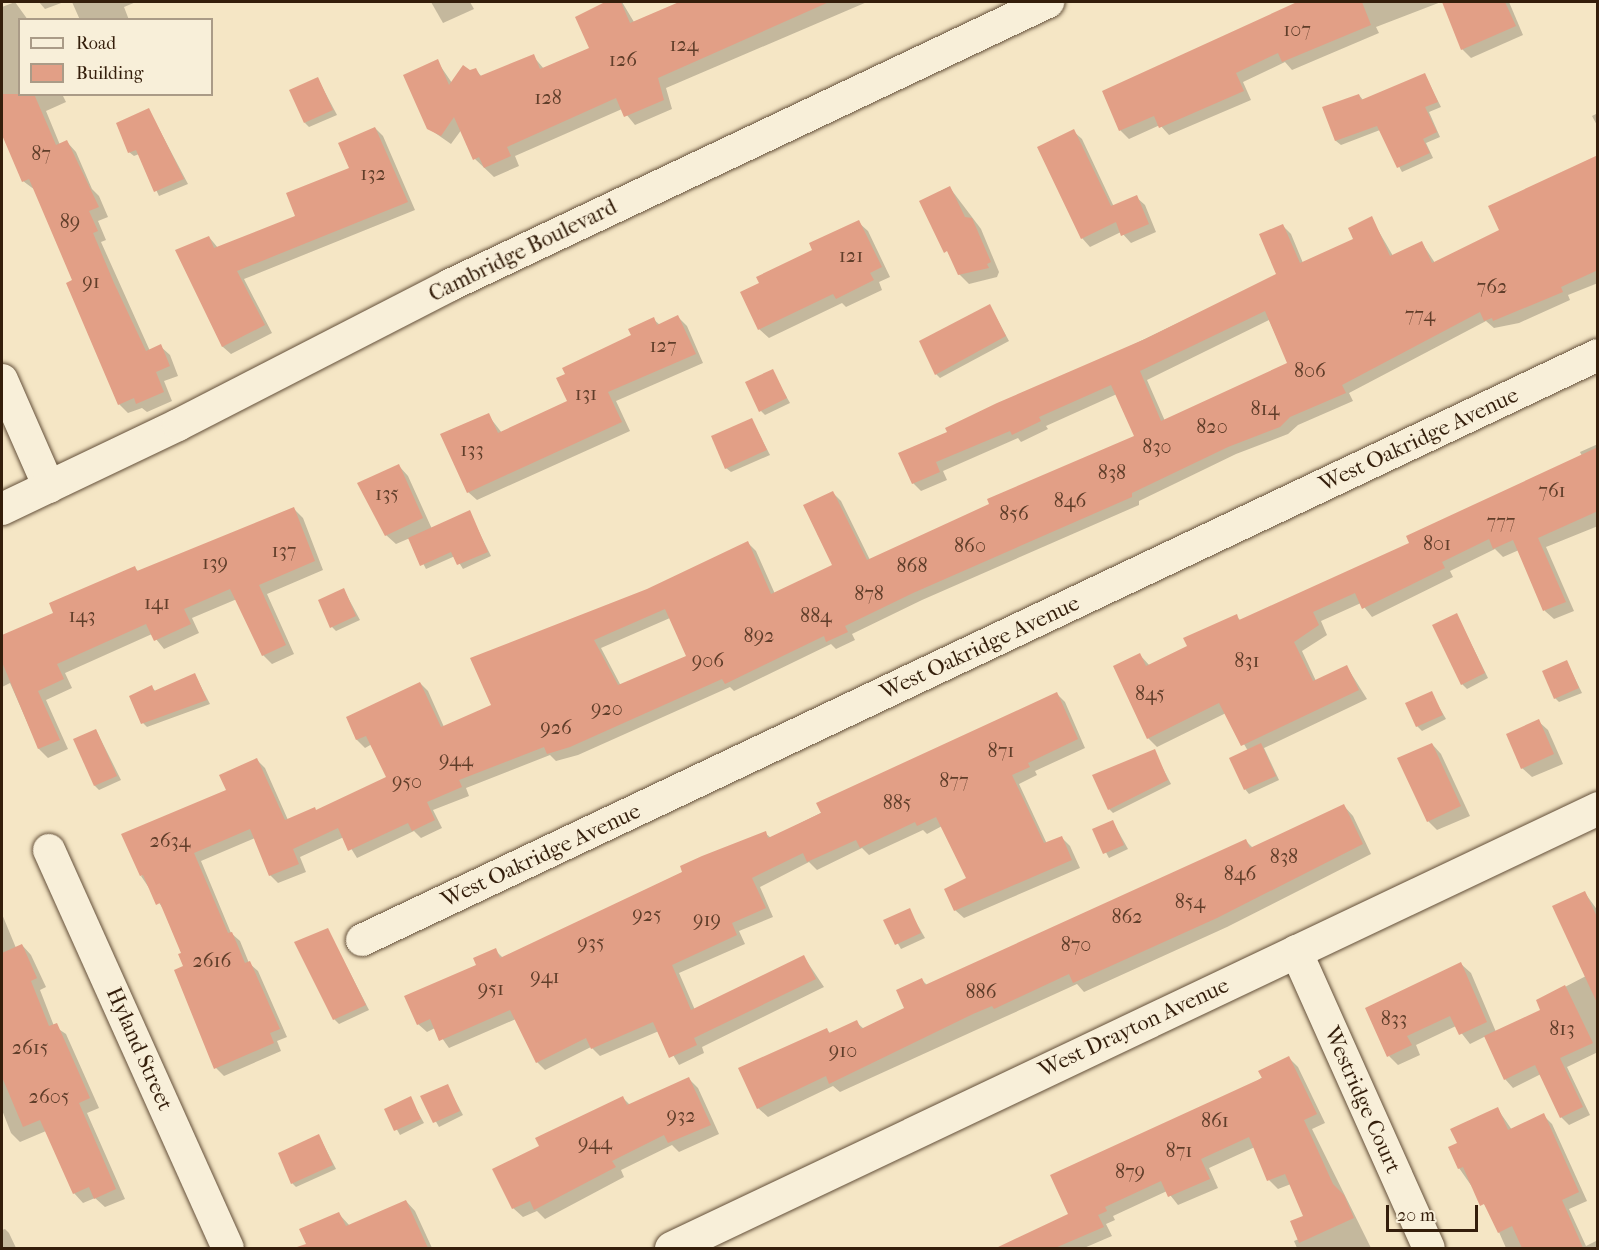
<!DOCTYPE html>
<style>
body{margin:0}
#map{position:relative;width:1599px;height:1250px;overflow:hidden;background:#f5e6c5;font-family:"IM FELL French Canon",serif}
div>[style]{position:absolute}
.shadow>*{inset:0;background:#0003}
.building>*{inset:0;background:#e29f86}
.roads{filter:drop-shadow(0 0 2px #64503a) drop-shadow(0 0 2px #64503a)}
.minor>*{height:32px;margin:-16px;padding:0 16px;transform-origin:16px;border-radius:16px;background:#f8efd9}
.tertiary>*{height:33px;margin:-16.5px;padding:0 16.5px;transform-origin:16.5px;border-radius:16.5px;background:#f8efd9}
span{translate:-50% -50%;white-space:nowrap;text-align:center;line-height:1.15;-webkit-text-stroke:6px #f8efd9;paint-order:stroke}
.number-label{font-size:20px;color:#603e2a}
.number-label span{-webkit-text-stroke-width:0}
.street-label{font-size:22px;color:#341e0b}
.frame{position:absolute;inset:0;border:3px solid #341e0b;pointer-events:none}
.legend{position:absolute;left:18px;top:18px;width:195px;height:78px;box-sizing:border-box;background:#f8efd9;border:2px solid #aa9b87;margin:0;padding:8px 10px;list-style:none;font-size:18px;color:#341e0b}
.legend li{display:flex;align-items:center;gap:12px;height:30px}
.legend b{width:30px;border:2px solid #aa9b87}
.scale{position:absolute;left:1386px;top:1205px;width:92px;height:27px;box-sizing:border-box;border:3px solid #341e0b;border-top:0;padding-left:8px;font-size:18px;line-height:21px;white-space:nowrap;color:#341e0b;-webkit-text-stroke:4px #f8efd9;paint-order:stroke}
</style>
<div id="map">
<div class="shadow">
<i style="clip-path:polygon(15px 2px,28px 20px,20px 20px,20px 94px,62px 94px,66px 102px,46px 111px,60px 145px,67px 142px,76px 152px,92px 189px,99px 196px,108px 217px,98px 221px,106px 240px,101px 242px,150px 351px,160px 346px,170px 355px,178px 376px,164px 381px,172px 401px,147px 412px,142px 408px,128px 413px,119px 404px,74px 281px,35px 190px,23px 181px,2px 133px,2px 7px)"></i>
<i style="clip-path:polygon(39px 2px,64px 2px,45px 9px)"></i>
<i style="clip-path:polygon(72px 2px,136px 2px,124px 7px,129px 20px,80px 20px)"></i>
<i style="clip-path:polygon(431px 2px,470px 2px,474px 9px,443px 23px)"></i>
<i style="clip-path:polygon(610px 2px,622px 2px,634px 22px,677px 15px,707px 2px,867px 2px,666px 88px,672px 109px,635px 125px,622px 109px,515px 156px,519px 166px,494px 177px,475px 159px,462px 129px,451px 144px,428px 128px,437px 61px,452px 83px,476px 70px,482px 77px,533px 56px,544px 69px,591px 49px,577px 18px)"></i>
<i style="clip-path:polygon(1303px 2px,1441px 2px,1376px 27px,1379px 33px,1292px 70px,1285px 62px,1243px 82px,1251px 100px,1169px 135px,1160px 125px,1129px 139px,1120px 130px,1103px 92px)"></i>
<i style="clip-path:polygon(1444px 2px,1509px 2px,1523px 35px,1471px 58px,1462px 49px)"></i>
<i style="clip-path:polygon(1425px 75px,1441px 107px,1429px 112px,1440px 137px,1426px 143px,1433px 158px,1402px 172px,1380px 130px,1341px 145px,1336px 141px,1324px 108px,1359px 95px,1363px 100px)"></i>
<i style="clip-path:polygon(318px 79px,337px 115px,309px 127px,305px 123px)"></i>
<i style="clip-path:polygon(149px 110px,188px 184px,159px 196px,139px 154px,134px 156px,129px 152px)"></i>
<i style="clip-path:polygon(1598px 113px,1598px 127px,1592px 116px)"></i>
<i style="clip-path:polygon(375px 128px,383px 136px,415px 210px,244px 279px,272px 333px,231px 354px,223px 347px,177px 251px,209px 237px,218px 248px,297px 217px,351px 169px)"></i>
<i style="clip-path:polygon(1073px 131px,1082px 139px,1114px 207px,1136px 197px,1145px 205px,1156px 232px,1131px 243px,1121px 232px,1090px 247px,1082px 238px)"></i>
<i style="clip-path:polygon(950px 188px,981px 229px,999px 272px,997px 277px,969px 284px,959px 274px)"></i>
<i style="clip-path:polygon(evenodd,1598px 207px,1598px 283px,1568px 295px,1570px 300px,1519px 323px,1494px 328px,1486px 321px,1349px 393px,1353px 401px,1298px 425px,1288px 434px,1236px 454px,1139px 501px,1139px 505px,922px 600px,852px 634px,855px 640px,836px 649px,831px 644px,734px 691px,730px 687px,578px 755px,556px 761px,550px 755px,466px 788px,469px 796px,433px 810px,442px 828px,421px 838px,414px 831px,357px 858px,344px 837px,300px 857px,306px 872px,278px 883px,270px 875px,255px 838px,201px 861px,231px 933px,240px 941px,249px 963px,258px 971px,287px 1037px,277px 1041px,281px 1051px,224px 1076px,216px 1068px,176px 971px,185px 967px,183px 954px,166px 913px,141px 876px,257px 760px,265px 768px,288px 820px,317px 811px,388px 778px,372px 744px,365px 748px,357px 740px,348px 717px,420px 683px,428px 691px,444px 727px,493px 706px,648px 590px,748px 543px,756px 551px,775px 594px,834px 566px,833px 493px,841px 501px,870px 560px,1136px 437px,1117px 394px,1046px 426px,1048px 429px,1021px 442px,1018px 438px,943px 471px,947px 480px,921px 491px,913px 483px,949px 433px,1278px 275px,1283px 226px,1291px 234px,1303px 263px,1355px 240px,1371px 218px,1393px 256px,1422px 243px,1435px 263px,1598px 207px,1269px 320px,1289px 364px,1165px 421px,1147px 380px,1269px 320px,1598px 207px,670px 618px,688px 656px,621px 686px,601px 648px,670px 618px)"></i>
<i style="clip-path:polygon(858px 222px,868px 231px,890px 277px,879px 282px,882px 290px,846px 307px,842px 303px,769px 338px,759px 329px,761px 284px)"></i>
<i style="clip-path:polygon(990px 306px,1009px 341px,940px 378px,936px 374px)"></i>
<i style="clip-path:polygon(678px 317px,687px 326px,703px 363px,616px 401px,630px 431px,477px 500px,468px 492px,488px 415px,502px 433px,569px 402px,653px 319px,660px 325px)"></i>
<i style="clip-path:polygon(772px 371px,790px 403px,765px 415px,761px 411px)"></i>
<i style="clip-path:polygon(752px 420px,770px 455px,731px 472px,726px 468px)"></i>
<i style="clip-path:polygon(1598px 444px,1598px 526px,1546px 547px,1574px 611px,1554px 619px,1545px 611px,1519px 550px,1503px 557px,1495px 549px,1450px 571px,1453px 577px,1372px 617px,1361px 603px,1321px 621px,1327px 635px,1302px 651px,1316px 681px,1347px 667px,1367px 699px,1264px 748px,1279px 780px,1249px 794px,1245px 789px,1248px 751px,1226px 713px,1157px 747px,1148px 738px,1140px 655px,1150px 666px,1189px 647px,1236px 616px,1241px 621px,1411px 544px,1582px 456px,1580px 452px)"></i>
<i style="clip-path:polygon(399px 466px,408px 476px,432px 529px,469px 512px,491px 556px,463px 569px,455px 556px,426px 569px,410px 538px,396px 544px,386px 535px)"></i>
<i style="clip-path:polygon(294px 509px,303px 518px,323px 570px,267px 594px,294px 654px,272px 664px,263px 655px,237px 599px,192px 618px,199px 633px,164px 649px,152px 634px,65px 673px,72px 688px,46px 700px,68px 749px,48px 758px,39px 749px,10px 683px,2px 687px,2px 636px,55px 614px,134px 567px,139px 572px)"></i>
<i style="clip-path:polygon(344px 590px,360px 620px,336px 631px,332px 627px)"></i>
<i style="clip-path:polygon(1457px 615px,1488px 678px,1467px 689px,1462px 684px)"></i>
<i style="clip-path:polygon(1567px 662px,1582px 693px,1559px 702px,1555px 698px)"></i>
<i style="clip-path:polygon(195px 675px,210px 704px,147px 727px,143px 723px,152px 687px,156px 692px)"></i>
<i style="clip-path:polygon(1431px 693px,1446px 719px,1422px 731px,1417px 726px)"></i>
<i style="clip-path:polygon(1057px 694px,1065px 702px,1085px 748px,1035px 771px,1037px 775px,1019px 784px,1047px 844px,1062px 838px,1070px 846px,1080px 868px,964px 918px,955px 910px,968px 879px,942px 826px,927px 834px,923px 830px,869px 855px,862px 848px,817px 870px,809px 862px,760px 887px,773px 917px,739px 931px,745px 944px,679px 973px,695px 1010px,804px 957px,824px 987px,702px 1047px,704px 1053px,679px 1065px,659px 1031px,600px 1056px,591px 1047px,545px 1070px,537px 1062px,516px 1019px,449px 1048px,435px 1028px,427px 1032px,418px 1024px,495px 950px,503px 958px,765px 833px,771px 838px)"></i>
<i style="clip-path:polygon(1538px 721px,1548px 730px,1563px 764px,1532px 777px,1522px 768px)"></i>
<i style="clip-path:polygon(96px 730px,121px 780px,99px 790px,95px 786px)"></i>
<i style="clip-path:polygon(1432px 744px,1441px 754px,1470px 816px,1437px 830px,1428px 821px)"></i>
<i style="clip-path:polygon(1154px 751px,1171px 784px,1113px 813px,1109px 809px)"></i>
<i style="clip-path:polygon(1344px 806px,1353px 816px,1371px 854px,1227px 927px,1084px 992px,1077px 984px,840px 1092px,833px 1086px,768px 1117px,758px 1108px,826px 1029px,831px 1034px,856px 1022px,864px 1029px,906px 1008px,922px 980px,928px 986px,1246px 841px,1253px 848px)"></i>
<i style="clip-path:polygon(1113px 822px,1128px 849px,1109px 858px,1094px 830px)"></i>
<i style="clip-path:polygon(1585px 893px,1598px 911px,1598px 1052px,1567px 1067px,1590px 1115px,1569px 1125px,1561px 1117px,1541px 1074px,1513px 1088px,1505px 1079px,1486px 1036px,1470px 1044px,1456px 1026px,1416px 1045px,1420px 1055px,1398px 1065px,1389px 1056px,1461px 964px,1471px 973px,1496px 1032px,1542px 1010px,1538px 1001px,1586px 976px)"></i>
<i style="clip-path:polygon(909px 910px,925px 938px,901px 949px,885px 921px)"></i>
<i style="clip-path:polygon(2px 914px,16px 948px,22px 945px,31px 955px,46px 987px,40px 990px,54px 1026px,66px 1034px,99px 1108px,87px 1113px,125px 1199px,105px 1207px,95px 1198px,83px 1203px,74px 1193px,46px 1131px,20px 1142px,11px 1133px,2px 1110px)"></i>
<i style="clip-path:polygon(328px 930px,369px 1010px,339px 1024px,334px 1019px)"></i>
<i style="clip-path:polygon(1289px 1058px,1298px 1067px,1325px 1123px,1312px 1129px,1371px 1248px,1297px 1248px,1294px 1241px,1299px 1239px,1305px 1216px,1291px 1184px,1278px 1189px,1269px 1180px,1255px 1147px,1209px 1168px,1218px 1188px,1178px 1205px,1167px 1191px,1113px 1216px,1115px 1220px,1106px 1224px,1112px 1236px,1084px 1248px,1000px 1248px,1070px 1215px)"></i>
<i style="clip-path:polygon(689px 1079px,698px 1088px,719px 1134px,679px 1152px,672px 1145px,621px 1170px,624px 1177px,545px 1219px,537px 1211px,523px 1217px,513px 1208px,541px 1147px,623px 1098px,630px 1105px)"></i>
<i style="clip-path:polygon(447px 1085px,463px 1115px,439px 1127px,422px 1097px)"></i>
<i style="clip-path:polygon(410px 1098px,424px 1123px,400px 1135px,386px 1110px)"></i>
<i style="clip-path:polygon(1497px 1108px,1512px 1130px,1543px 1115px,1552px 1124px,1587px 1201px,1569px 1209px,1586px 1246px,1598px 1240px,1598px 1248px,1506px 1248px,1491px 1214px,1459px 1168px,1459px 1143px)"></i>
<i style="clip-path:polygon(319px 1136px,336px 1169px,296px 1187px,292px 1183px)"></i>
<i style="clip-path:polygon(406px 1201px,415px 1211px,432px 1248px,310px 1248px,301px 1230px,339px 1214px,350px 1226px)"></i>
<i style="clip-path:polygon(5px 1229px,9px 1233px,16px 1248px,2px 1248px,2px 1230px)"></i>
</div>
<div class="building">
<i style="clip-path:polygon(605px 2px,621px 2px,630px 23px,679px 2px,829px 2px,658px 78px,664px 100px,624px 117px,616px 98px,507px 147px,511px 156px,484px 168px,479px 157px,473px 160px,454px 117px,441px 136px,427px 129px,403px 75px,438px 59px,449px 85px,463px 65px,470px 70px,476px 68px,480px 76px,534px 54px,540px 69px,589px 48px,575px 17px)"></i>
<i style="clip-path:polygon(1297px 2px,1362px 2px,1371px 25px,1282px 62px,1278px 53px,1236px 73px,1244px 91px,1159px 128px,1154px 116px,1119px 131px,1102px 91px)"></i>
<i style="clip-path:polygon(1442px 2px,1505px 2px,1516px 26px,1461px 50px)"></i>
<i style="clip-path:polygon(1425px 73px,1438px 102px,1425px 107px,1437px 132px,1423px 139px,1430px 153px,1397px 168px,1377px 126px,1335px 141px,1322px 107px,1359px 94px,1361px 100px)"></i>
<i style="clip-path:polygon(318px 77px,333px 110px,304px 123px,289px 90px)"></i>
<i style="clip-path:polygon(2px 94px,34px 94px,56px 145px,67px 140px,99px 207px,89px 211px,98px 231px,93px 233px,114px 283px,146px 351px,161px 344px,170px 366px,156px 372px,164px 392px,136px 404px,134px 398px,118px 405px,66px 283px,72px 280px,29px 179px,22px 182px,2px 135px)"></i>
<i style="clip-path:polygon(149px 108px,184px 179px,154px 192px,136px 150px,128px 153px,116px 123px)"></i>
<i style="clip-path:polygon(375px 127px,408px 202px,237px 271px,265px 325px,222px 347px,175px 250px,209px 236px,214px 248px,295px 216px,286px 193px,349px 168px,338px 143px)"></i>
<i style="clip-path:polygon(1074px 129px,1111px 206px,1137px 195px,1149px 224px,1121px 236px,1116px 222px,1081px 239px,1037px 147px)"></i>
<i style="clip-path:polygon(evenodd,1598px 155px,1598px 270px,1561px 287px,1563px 292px,1493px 321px,1492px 318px,1484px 321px,1480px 312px,1342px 385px,1346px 393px,1290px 417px,1280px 427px,1228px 447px,1132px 493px,1132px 497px,913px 593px,845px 626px,848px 632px,826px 642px,824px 636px,725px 684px,722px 679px,570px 747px,547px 754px,544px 747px,459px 780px,462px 787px,427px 802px,435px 820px,412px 831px,408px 823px,348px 851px,338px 828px,293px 849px,299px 864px,269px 876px,250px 829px,194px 853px,228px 933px,232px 932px,245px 963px,250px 961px,280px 1029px,270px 1033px,274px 1043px,214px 1069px,174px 970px,183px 966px,178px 954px,181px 953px,160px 903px,156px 905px,143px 875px,140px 876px,121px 834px,226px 790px,219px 775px,257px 758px,285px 820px,315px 807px,316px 810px,386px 777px,366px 736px,356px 740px,346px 717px,420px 682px,441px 727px,491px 705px,470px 658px,647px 589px,748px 541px,771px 594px,832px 565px,803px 505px,833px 491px,867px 560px,989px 504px,987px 499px,1134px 436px,1111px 385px,1039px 417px,1041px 421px,1012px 435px,1010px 431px,936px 462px,940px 472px,912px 484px,898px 453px,947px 432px,945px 428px,997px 403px,1145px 339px,1276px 274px,1259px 234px,1283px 224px,1300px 263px,1353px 239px,1348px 228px,1372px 216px,1390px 256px,1422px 241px,1432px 263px,1499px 230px,1488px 206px,1598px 155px,1265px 311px,1287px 363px,1161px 421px,1140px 371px,1265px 311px,1598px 155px,665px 609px,686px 656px,618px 685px,594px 640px,665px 609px)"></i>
<i style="clip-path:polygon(950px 186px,965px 217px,972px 218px,991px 262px,987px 264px,989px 268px,958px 275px,947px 251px,944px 253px,919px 201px)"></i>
<i style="clip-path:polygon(859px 220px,882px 267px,870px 273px,874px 280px,836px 299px,833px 294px,758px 330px,740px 292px,759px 283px,756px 277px,812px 250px,809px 243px)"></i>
<i style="clip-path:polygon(990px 304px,1006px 336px,935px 375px,919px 341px)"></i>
<i style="clip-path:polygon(678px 315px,696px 354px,608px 392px,622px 422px,467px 493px,440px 434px,489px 413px,498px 433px,567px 401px,556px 378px,565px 374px,562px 368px,631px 335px,628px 329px,654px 317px,657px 325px)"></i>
<i style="clip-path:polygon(773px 369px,787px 398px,759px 412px,745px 382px)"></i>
<i style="clip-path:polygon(752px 418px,767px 450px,725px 469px,711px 436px)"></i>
<i style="clip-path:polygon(1598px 447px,1598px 511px,1538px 538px,1566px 602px,1543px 611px,1513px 540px,1493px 549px,1489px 539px,1442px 562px,1445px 568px,1362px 609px,1355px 593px,1313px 612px,1319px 625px,1294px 642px,1313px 681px,1347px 665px,1359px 690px,1241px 746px,1219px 703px,1147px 739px,1113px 666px,1140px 653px,1146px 666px,1187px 646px,1183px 638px,1237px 614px,1239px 620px,1409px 543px,1406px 536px)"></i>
<i style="clip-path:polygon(399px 464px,423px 518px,385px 536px,357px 483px)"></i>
<i style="clip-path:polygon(294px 507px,315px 561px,259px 585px,286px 645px,262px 656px,230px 589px,184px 609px,191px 624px,154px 641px,146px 624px,57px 664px,64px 679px,38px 691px,60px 740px,38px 749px,2px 662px,2px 635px,53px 613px,49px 603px,135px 566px,137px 571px)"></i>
<i style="clip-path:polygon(470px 510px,488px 552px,457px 565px,451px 552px,420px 566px,408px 538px)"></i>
<i style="clip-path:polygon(344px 588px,356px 616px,330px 628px,318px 600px)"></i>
<i style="clip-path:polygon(1457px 613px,1485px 673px,1461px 685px,1432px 625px)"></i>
<i style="clip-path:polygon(1567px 660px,1579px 688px,1554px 699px,1542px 671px)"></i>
<i style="clip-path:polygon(195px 673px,207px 700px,141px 724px,129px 696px,152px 685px,154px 691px)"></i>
<i style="clip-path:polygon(1432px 691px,1443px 715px,1416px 727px,1405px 703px)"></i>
<i style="clip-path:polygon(1057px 692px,1078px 739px,1028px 763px,1030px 767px,1012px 775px,1044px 843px,1062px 836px,1072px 860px,954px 911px,944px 889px,966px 878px,936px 817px,917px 826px,915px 822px,860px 848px,856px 840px,807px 862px,803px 853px,752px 878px,766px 908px,732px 923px,737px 935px,672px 965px,691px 1010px,804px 955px,816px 979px,694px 1038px,697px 1045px,669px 1058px,653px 1022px,591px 1049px,586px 1038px,536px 1063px,510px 1010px,439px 1041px,430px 1019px,417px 1025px,404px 996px,476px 965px,473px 958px,496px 948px,500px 958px,682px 872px,680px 866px,702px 856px,766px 831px,768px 838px,821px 813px,816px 803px)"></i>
<i style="clip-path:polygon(1539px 719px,1554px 754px,1521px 769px,1506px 734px)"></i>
<i style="clip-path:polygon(96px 729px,117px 776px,94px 786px,73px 739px)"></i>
<i style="clip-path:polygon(1261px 743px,1276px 776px,1244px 790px,1229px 758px)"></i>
<i style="clip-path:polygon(1432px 743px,1461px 806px,1427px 822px,1397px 758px)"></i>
<i style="clip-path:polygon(1155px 749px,1168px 780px,1108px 810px,1092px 775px)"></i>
<i style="clip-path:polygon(1344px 804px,1363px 844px,1217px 918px,1073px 983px,1069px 974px,994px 1009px,992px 1006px,973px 1014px,829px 1084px,826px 1076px,757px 1109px,738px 1068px,827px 1028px,829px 1033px,857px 1020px,861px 1029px,904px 1008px,896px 990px,922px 978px,925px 985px,1246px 839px,1250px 848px)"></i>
<i style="clip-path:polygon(1113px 820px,1124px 845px,1103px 854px,1092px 829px)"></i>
<i style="clip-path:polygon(1585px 891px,1598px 919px,1598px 1005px,1552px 906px)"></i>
<i style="clip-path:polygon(910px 908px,921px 933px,895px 945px,883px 920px)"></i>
<i style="clip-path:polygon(328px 928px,366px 1005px,333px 1020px,294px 942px)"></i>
<i style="clip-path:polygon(22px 944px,37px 978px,31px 981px,49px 1026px,57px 1023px,90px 1098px,79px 1103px,116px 1189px,94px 1199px,89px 1187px,73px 1194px,40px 1120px,23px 1127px,2px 1077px,2px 953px)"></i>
<i style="clip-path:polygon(1461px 962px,1487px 1022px,1459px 1035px,1450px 1016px,1407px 1036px,1412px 1045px,1387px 1057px,1365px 1008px)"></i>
<i style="clip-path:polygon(1565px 985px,1593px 1043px,1560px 1058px,1583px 1107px,1560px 1118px,1535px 1065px,1504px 1080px,1484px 1036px,1540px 1010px,1536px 1000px)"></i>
<i style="clip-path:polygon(1289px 1056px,1317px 1114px,1304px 1120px,1333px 1184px,1344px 1195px,1354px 1218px,1299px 1243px,1290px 1221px,1303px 1216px,1285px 1174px,1267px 1181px,1249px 1137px,1201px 1159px,1210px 1179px,1168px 1197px,1161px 1181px,1105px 1207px,1107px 1211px,1098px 1215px,1104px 1227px,1055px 1248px,996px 1248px,1068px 1214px,1050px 1175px,1262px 1078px,1258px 1071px)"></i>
<i style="clip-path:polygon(689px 1077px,711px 1125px,668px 1143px,664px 1135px,612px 1161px,616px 1167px,534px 1210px,530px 1201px,512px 1209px,492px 1169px,539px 1146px,535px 1138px,623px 1096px,627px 1105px)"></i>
<i style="clip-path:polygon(448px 1084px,460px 1111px,433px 1123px,420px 1096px)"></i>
<i style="clip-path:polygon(411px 1096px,421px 1119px,394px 1131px,384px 1109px)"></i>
<i style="clip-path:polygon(1498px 1107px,1508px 1130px,1544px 1113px,1579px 1192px,1562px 1200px,1583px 1248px,1522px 1248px,1512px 1226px,1498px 1233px,1484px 1204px,1480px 1206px,1463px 1167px,1458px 1169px,1448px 1147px,1457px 1143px,1450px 1129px)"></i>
<i style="clip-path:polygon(319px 1134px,333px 1165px,291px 1184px,278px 1153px)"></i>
<i style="clip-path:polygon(406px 1200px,428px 1248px,294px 1248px,306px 1244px,299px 1229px,339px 1212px,346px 1226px)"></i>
</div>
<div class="roads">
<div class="minor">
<i style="left:2px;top:380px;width:117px;rotate:66.3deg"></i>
<i style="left:2px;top:509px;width:195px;rotate:-25.5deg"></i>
<i style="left:178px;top:425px;width:306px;rotate:-27.2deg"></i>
<i style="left:450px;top:285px;width:662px;rotate:-25.33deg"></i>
<i style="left:49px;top:850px;width:436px;rotate:65.8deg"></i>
<i style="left:362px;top:940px;width:1367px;rotate:-25.33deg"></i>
<i style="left:1296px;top:951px;width:325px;rotate:65.9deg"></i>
</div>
<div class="tertiary">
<i style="left:671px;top:1248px;width:1026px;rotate:-25.39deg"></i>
</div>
</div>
<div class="number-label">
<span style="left:1297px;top:29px">107</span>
<span style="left:684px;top:44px">124</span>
<span style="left:623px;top:59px">126</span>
<span style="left:548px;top:97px">128</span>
<span style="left:41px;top:153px">87</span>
<span style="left:373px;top:173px">132</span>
<span style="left:70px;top:221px">89</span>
<span style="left:851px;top:255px">121</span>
<span style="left:91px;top:281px">91</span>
<span style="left:1492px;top:286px">762</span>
<span style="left:1420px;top:314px">774</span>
<span style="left:663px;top:345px">127</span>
<span style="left:1310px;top:370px">806</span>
<span style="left:586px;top:393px">131</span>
<span style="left:1265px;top:408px">814</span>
<span style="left:1212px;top:426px">820</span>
<span style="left:1157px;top:446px">830</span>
<span style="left:472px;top:449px">133</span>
<span style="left:1112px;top:472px">838</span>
<span style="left:1552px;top:490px">761</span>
<span style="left:387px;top:493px">135</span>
<span style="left:1070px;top:500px">846</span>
<span style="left:1014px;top:513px">856</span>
<span style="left:1501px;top:521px">777</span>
<span style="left:1437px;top:543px">801</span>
<span style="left:970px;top:545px">860</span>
<span style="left:284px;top:550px">137</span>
<span style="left:215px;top:562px">139</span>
<span style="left:912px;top:565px">868</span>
<span style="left:869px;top:593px">878</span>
<span style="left:157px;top:602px">141</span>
<span style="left:82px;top:615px">143</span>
<span style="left:816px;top:615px">884</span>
<span style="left:759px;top:635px">892</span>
<span style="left:708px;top:660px">906</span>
<span style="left:1247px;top:660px">831</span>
<span style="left:1150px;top:693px">845</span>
<span style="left:607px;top:708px">920</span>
<span style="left:556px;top:727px">926</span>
<span style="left:1001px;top:750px">871</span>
<span style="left:456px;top:759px">944</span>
<span style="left:954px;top:780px">877</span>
<span style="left:407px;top:781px">950</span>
<span style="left:897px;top:802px">885</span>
<span style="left:170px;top:840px">2634</span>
<span style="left:1284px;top:856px">838</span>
<span style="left:1240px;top:873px">846</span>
<span style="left:1190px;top:901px">854</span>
<span style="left:647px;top:914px">925</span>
<span style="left:1127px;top:916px">862</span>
<span style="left:707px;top:919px">919</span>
<span style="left:591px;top:942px">935</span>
<span style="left:1076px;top:944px">870</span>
<span style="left:212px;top:960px">2616</span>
<span style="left:545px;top:976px">941</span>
<span style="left:491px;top:988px">951</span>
<span style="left:981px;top:991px">886</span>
<span style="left:1394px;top:1018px">833</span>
<span style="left:1562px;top:1028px">813</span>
<span style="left:30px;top:1047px">2615</span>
<span style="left:843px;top:1050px">910</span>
<span style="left:49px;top:1096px">2605</span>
<span style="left:681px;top:1115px">932</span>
<span style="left:1215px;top:1120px">861</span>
<span style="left:595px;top:1142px">944</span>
<span style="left:1179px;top:1150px">871</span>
<span style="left:1130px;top:1171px">879</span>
</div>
<div class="street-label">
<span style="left:523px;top:251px;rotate:-26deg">Cambridge Boulevard</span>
<span style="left:1419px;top:440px;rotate:-25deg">West Oakridge Avenue</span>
<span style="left:980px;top:648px;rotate:-25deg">West Oakridge Avenue</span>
<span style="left:541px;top:856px;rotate:-25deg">West Oakridge Avenue</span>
<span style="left:1134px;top:1028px;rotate:-25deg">West Drayton Avenue</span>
<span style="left:139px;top:1049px;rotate:66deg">Hyland Street</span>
<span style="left:1362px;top:1100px;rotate:66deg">Westridge Court</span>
</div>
<div class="frame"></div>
<ul class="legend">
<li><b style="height:8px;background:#f8efd9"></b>Road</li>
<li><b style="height:16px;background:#e29f86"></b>Building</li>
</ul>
<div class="scale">20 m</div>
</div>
